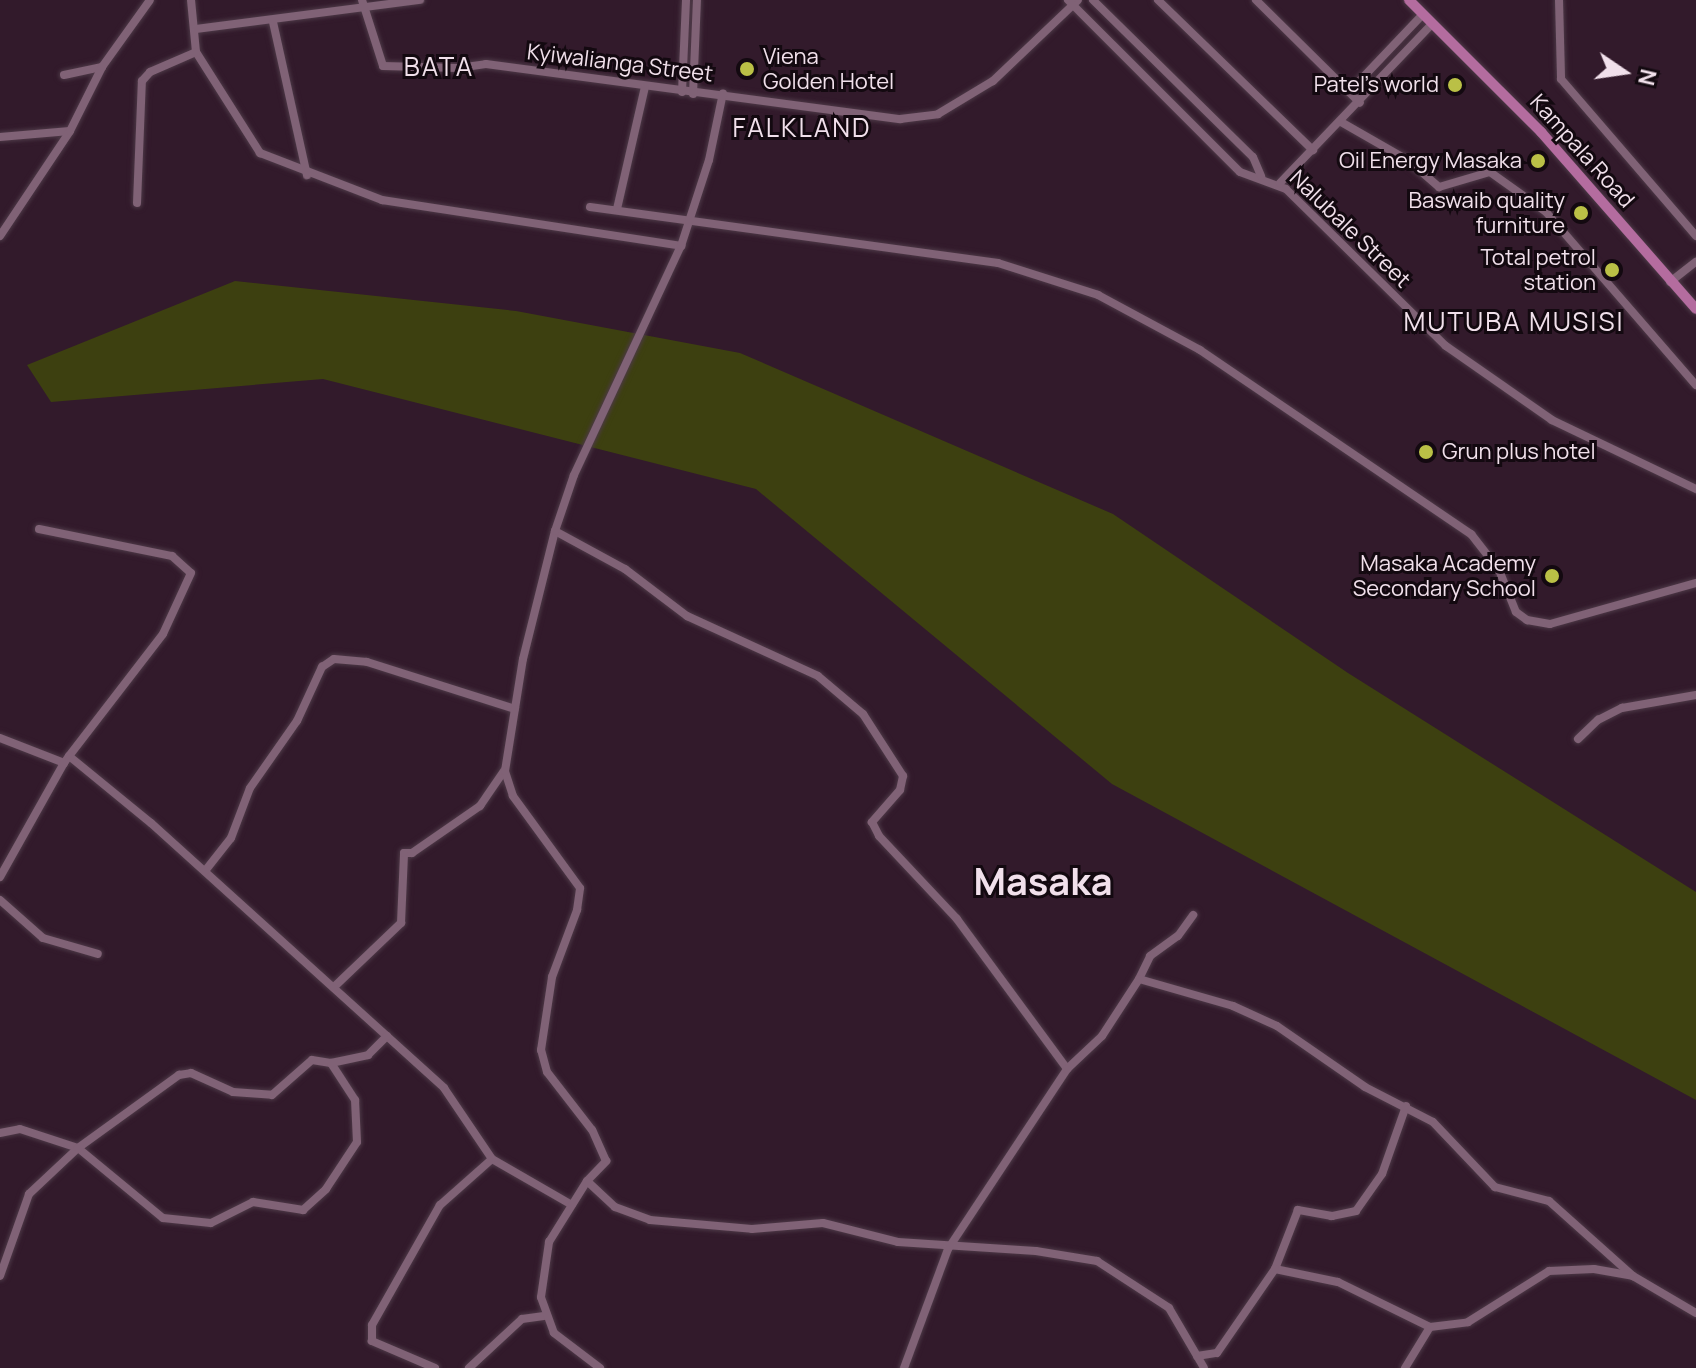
<!DOCTYPE html>
<style>
body{margin:0}
#map{position:relative;width:1696px;height:1368px;overflow:hidden;background:#321a2b;font-family:Manrope,sans-serif}
div>[style]{position:absolute}
.green>*{inset:0;background:#3d4010}
.roads{filter:drop-shadow(0 0 2px #4d3947) drop-shadow(0 0 2px #4d3947)}
.minor>*{height:8px;margin:-4px;padding:0 4px;transform-origin:4px;border-radius:4px;background:#806276}
.major>*{height:10px;margin:-5px;padding:0 5px;transform-origin:5px;border-radius:5px;background:#b46c9f}
.dots>*{width:22px;height:22px;translate:-50% -50%;box-sizing:border-box;border:4px solid #130910;border-radius:50%}
span{translate:-50% -50%;white-space:nowrap;text-align:center;line-height:1.15;-webkit-text-stroke:6px #130910;paint-order:stroke}
.poi-label{font-size:22px;color:#f1e0eb}
.left{translate:0 -50%;text-align:left}
.right{translate:-100% -50%;text-align:right}
.street-label{font-size:22px;color:#f1e0eb}
.quarter-label{font-size:26px;color:#f1e0eb;letter-spacing:2px}
.town-label{font-size:38px;color:#f1e0eb;font-weight:700}
.north{position:absolute;left:1584px;top:32px;width:80px;height:80px;-webkit-text-stroke:6px #130910;paint-order:stroke;rotate:103deg;font-size:22px;font-weight:700;line-height:32px;text-align:center;color:#f1e0eb}
.north::after{content:'';display:block;margin:auto;width:28px;height:36px;background:#f1e0eb;clip-path:polygon(50% 0,100% 100%,50% 72%,0 100%)}
</style>
<div id="map">
<div class="green">
<i style="clip-path:polygon(235px 281px,516px 311px,740px 353px,1113px 514px,1348px 673px,1696px 892px,1696px 1100px,1112px 784px,756px 489px,323px 379px,51px 402px,27px 365px)"></i>
</div>
<div class="roads">
<div class="minor">
<i style="left:191px;top:0;width:52px;rotate:84.5deg"></i>
<i style="left:196px;top:52px;width:120px;rotate:57.6deg"></i>
<i style="left:260px;top:153px;width:131px;rotate:21.1deg"></i>
<i style="left:382px;top:200px;width:303px;rotate:8.7deg"></i>
<i style="left:362px;top:0;width:69px;rotate:72.3deg"></i>
<i style="left:383px;top:66px;width:75px;rotate:1.5deg"></i>
<i style="left:458px;top:68px;width:28px;rotate:-8deg"></i>
<i style="left:486px;top:64px;width:418px;rotate:7.6deg"></i>
<i style="left:900px;top:119px;width:38px;rotate:-7deg"></i>
<i style="left:938px;top:114px;width:64px;rotate:-31deg"></i>
<i style="left:993px;top:81px;width:117px;rotate:-43.6deg"></i>
<i style="left:1068px;top:0;width:243px;rotate:45deg"></i>
<i style="left:1240px;top:172px;width:49px;rotate:20.3deg"></i>
<i style="left:1286px;top:189px;width:224px;rotate:44.5deg"></i>
<i style="left:1446px;top:346px;width:129px;rotate:34.9deg"></i>
<i style="left:1552px;top:420px;width:160px;rotate:25.6deg"></i>
<i style="left:1093px;top:0;width:224px;rotate:44.5deg"></i>
<i style="left:1253px;top:157px;width:21px;rotate:67deg"></i>
<i style="left:1158px;top:0;width:216px;rotate:44.1deg"></i>
<i style="left:1256px;top:0;width:146px;rotate:44.7deg"></i>
<i style="left:1559px;top:0;width:79px;rotate:88.5deg"></i>
<i style="left:1561px;top:79px;width:207px;rotate:49.3deg"></i>
<i style="left:273px;top:22px;width:157px;rotate:77.5deg"></i>
<i style="left:196px;top:29px;width:226px;rotate:-7.4deg"></i>
<i style="left:64px;top:75px;width:39px;rotate:-12deg"></i>
<i style="left:682px;top:92px;width:92px;rotate:-87.5deg"></i>
<i style="left:1349px;top:92px;width:108px;rotate:-46.5deg"></i>
<i style="left:693px;top:94px;width:94px;rotate:-87.6deg"></i>
<i style="left:1341px;top:122px;width:78px;rotate:29.8deg"></i>
<i style="left:1409px;top:161px;width:40px;rotate:41deg"></i>
<i style="left:1439px;top:187px;width:53px;rotate:-16.4deg"></i>
<i style="left:1490px;top:172px;width:69px;rotate:35.5deg"></i>
<i style="left:1546px;top:212px;width:229px;rotate:49.1deg"></i>
<i style="left:0;top:137px;width:70px;rotate:-4.9deg"></i>
<i style="left:1280px;top:183px;width:221px;rotate:-46.3deg"></i>
<i style="left:137px;top:203px;width:122px;rotate:-87.7deg"></i>
<i style="left:142px;top:81px;width:12px;rotate:-48deg"></i>
<i style="left:150px;top:72px;width:50px;rotate:-23.5deg"></i>
<i style="left:590px;top:207px;width:412px;rotate:7.8deg"></i>
<i style="left:998px;top:263px;width:105px;rotate:17.7deg"></i>
<i style="left:1098px;top:295px;width:116px;rotate:28.3deg"></i>
<i style="left:1200px;top:350px;width:328px;rotate:34.2deg"></i>
<i style="left:1471px;top:534px;width:46px;rotate:52.1deg"></i>
<i style="left:1499px;top:570px;width:45px;rotate:68deg"></i>
<i style="left:1516px;top:612px;width:14px;rotate:36deg"></i>
<i style="left:1527px;top:620px;width:23px;rotate:10deg"></i>
<i style="left:1550px;top:624px;width:152px;rotate:-15.7deg"></i>
<i style="left:617px;top:209px;width:125px;rotate:-77.1deg"></i>
<i style="left:0;top:236px;width:126px;rotate:-56.3deg"></i>
<i style="left:70px;top:131px;width:72px;rotate:-63.4deg"></i>
<i style="left:102px;top:67px;width:82px;rotate:-54.4deg"></i>
<i style="left:1670px;top:282px;width:33px;rotate:-38deg"></i>
<i style="left:39px;top:529px;width:136px;rotate:11.5deg"></i>
<i style="left:172px;top:556px;width:25px;rotate:42deg"></i>
<i style="left:191px;top:573px;width:67px;rotate:114.7deg"></i>
<i style="left:163px;top:634px;width:154px;rotate:127.6deg"></i>
<i style="left:555px;top:531px;width:80px;rotate:28.5deg"></i>
<i style="left:625px;top:569px;width:78px;rotate:37.2deg"></i>
<i style="left:687px;top:616px;width:144px;rotate:24.6deg"></i>
<i style="left:818px;top:676px;width:59px;rotate:40.2deg"></i>
<i style="left:863px;top:714px;width:74px;rotate:57.2deg"></i>
<i style="left:903px;top:776px;width:14px;rotate:102deg"></i>
<i style="left:900px;top:790px;width:43px;rotate:131.2deg"></i>
<i style="left:872px;top:822px;width:16px;rotate:63deg"></i>
<i style="left:879px;top:836px;width:114px;rotate:46.8deg"></i>
<i style="left:957px;top:919px;width:186px;rotate:53.7deg"></i>
<i style="left:0;top:738px;width:69px;rotate:21.3deg"></i>
<i style="left:64px;top:763px;width:9px;rotate:-54deg"></i>
<i style="left:69px;top:756px;width:106px;rotate:39.3deg"></i>
<i style="left:151px;top:823px;width:395px;rotate:42.1deg"></i>
<i style="left:444px;top:1088px;width:86px;rotate:55.9deg"></i>
<i style="left:492px;top:1159px;width:92px;rotate:29.9deg"></i>
<i style="left:1578px;top:739px;width:28px;rotate:-44deg"></i>
<i style="left:1598px;top:720px;width:27px;rotate:-27deg"></i>
<i style="left:1622px;top:708px;width:75px;rotate:-10deg"></i>
<i style="left:205px;top:871px;width:42px;rotate:-51.8deg"></i>
<i style="left:231px;top:838px;width:53px;rotate:-69.2deg"></i>
<i style="left:250px;top:788px;width:82px;rotate:-55deg"></i>
<i style="left:297px;top:721px;width:60px;rotate:-65.2deg"></i>
<i style="left:322px;top:667px;width:14px;rotate:-34deg"></i>
<i style="left:334px;top:659px;width:33px;rotate:5deg"></i>
<i style="left:367px;top:662px;width:155px;rotate:17.6deg"></i>
<i style="left:0;top:877px;width:131px;rotate:-60.7deg"></i>
<i style="left:0;top:900px;width:57px;rotate:41.5deg"></i>
<i style="left:43px;top:938px;width:57px;rotate:16.2deg"></i>
<i style="left:1139px;top:979px;width:25px;rotate:-64deg"></i>
<i style="left:1150px;top:956px;width:34px;rotate:-36deg"></i>
<i style="left:1178px;top:936px;width:26px;rotate:-54deg"></i>
<i style="left:334px;top:987px;width:93px;rotate:-43.7deg"></i>
<i style="left:401px;top:923px;width:70px;rotate:-87.5deg"></i>
<i style="left:404px;top:853px;width:8px"></i>
<i style="left:412px;top:853px;width:83px;rotate:-34.7deg"></i>
<i style="left:480px;top:806px;width:42px;rotate:-55.6deg"></i>
<i style="left:1406px;top:1106px;width:72px;rotate:109.4deg"></i>
<i style="left:1382px;top:1174px;width:45px;rotate:125.1deg"></i>
<i style="left:1356px;top:1211px;width:25px;rotate:168deg"></i>
<i style="left:1332px;top:1216px;width:35px;rotate:-170deg"></i>
<i style="left:1298px;top:1210px;width:63px;rotate:111.3deg"></i>
<i style="left:1275px;top:1269px;width:64px;rotate:11.7deg"></i>
<i style="left:1338px;top:1282px;width:102px;rotate:26.1deg"></i>
<i style="left:0;top:1133px;width:20px;rotate:-11deg"></i>
<i style="left:20px;top:1129px;width:61px;rotate:18.1deg"></i>
<i style="left:78px;top:1148px;width:110px;rotate:39.5deg"></i>
<i style="left:163px;top:1218px;width:48px;rotate:5.9deg"></i>
<i style="left:211px;top:1223px;width:47px;rotate:-26.6deg"></i>
<i style="left:253px;top:1202px;width:51px;rotate:9.1deg"></i>
<i style="left:303px;top:1210px;width:31px;rotate:-42deg"></i>
<i style="left:326px;top:1189px;width:56px;rotate:-56.6deg"></i>
<i style="left:357px;top:1142px;width:42px;rotate:-92.7deg"></i>
<i style="left:355px;top:1100px;width:44px;rotate:-123deg"></i>
<i style="left:587px;top:1181px;width:28px;rotate:-46deg"></i>
<i style="left:606px;top:1161px;width:34px;rotate:-114deg"></i>
<i style="left:592px;top:1130px;width:73px;rotate:-127.8deg"></i>
<i style="left:547px;top:1072px;width:23px;rotate:-105deg"></i>
<i style="left:541px;top:1050px;width:74px;rotate:-81.4deg"></i>
<i style="left:552px;top:977px;width:72px;rotate:-69.5deg"></i>
<i style="left:577px;top:910px;width:22px;rotate:-82deg"></i>
<i style="left:580px;top:888px;width:114px;rotate:-126.1deg"></i>
<i style="left:513px;top:796px;width:26px;rotate:-108deg"></i>
<i style="left:505px;top:771px;width:113px;rotate:-80.9deg"></i>
<i style="left:523px;top:659px;width:132px;rotate:-76deg"></i>
<i style="left:555px;top:531px;width:59px;rotate:-71.3deg"></i>
<i style="left:574px;top:475px;width:253px;rotate:-65deg"></i>
<i style="left:681px;top:246px;width:90px;rotate:-72deg"></i>
<i style="left:709px;top:160px;width:68px;rotate:-78.2deg"></i>
<i style="left:0;top:1276px;width:87px;rotate:-70.5deg"></i>
<i style="left:29px;top:1194px;width:67px;rotate:-43.2deg"></i>
<i style="left:78px;top:1148px;width:125px;rotate:-35.9deg"></i>
<i style="left:179px;top:1075px;width:12px;rotate:-9deg"></i>
<i style="left:191px;top:1073px;width:46px;rotate:24.3deg"></i>
<i style="left:233px;top:1092px;width:39px;rotate:4deg"></i>
<i style="left:272px;top:1095px;width:53px;rotate:-41.2deg"></i>
<i style="left:312px;top:1060px;width:19px;rotate:9deg"></i>
<i style="left:331px;top:1063px;width:38px;rotate:-12deg"></i>
<i style="left:368px;top:1055px;width:27px;rotate:-45deg"></i>
<i style="left:1197px;top:1356px;width:20px;rotate:-9deg"></i>
<i style="left:1217px;top:1353px;width:102px;rotate:-55.4deg"></i>
<i style="left:435px;top:1368px;width:69px;rotate:-156.8deg"></i>
<i style="left:372px;top:1341px;width:16px;rotate:-90deg"></i>
<i style="left:372px;top:1325px;width:138px;rotate:-60.5deg"></i>
<i style="left:440px;top:1205px;width:69px;rotate:-41.5deg"></i>
<i style="left:469px;top:1368px;width:72px;rotate:-42.8deg"></i>
<i style="left:522px;top:1319px;width:22px;rotate:-8deg"></i>
<i style="left:600px;top:1368px;width:58px;rotate:-142.7deg"></i>
<i style="left:554px;top:1333px;width:38px;rotate:-110deg"></i>
<i style="left:541px;top:1297px;width:56px;rotate:-81.7deg"></i>
<i style="left:549px;top:1242px;width:72px;rotate:-58.1deg"></i>
<i style="left:587px;top:1181px;width:38px;rotate:43deg"></i>
<i style="left:615px;top:1207px;width:37px;rotate:20deg"></i>
<i style="left:650px;top:1220px;width:102px;rotate:5deg"></i>
<i style="left:752px;top:1229px;width:71px;rotate:-4.8deg"></i>
<i style="left:823px;top:1223px;width:77px;rotate:14.2deg"></i>
<i style="left:898px;top:1242px;width:138px;rotate:3.7deg"></i>
<i style="left:1036px;top:1251px;width:62px;rotate:9.3deg"></i>
<i style="left:1097px;top:1261px;width:86px;rotate:33.1deg"></i>
<i style="left:1169px;top:1308px;width:69px;rotate:59.7deg"></i>
<i style="left:904px;top:1368px;width:127px;rotate:-69.7deg"></i>
<i style="left:948px;top:1249px;width:216px;rotate:-56.5deg"></i>
<i style="left:1067px;top:1069px;width:48px;rotate:-43.3deg"></i>
<i style="left:1102px;top:1036px;width:68px;rotate:-57deg"></i>
<i style="left:1139px;top:979px;width:98px;rotate:16deg"></i>
<i style="left:1233px;top:1006px;width:48px;rotate:24.4deg"></i>
<i style="left:1277px;top:1026px;width:107px;rotate:34.7deg"></i>
<i style="left:1365px;top:1087px;width:76px;rotate:27.2deg"></i>
<i style="left:1433px;top:1122px;width:90px;rotate:46.4deg"></i>
<i style="left:1495px;top:1187px;width:56px;rotate:14.5deg"></i>
<i style="left:1549px;top:1201px;width:113px;rotate:41.8deg"></i>
<i style="left:1633px;top:1276px;width:73px;rotate:30.4deg"></i>
<i style="left:1405px;top:1368px;width:48px;rotate:-58.6deg"></i>
<i style="left:1430px;top:1327px;width:38px;rotate:-7deg"></i>
<i style="left:1468px;top:1322px;width:96px;rotate:-32.2deg"></i>
<i style="left:1549px;top:1271px;width:45px;rotate:-2.5deg"></i>
<i style="left:1594px;top:1269px;width:39px;rotate:10deg"></i>
</div>
<div class="major">
<i style="left:1409px;top:0;width:187px;rotate:45deg"></i>
<i style="left:1541px;top:132px;width:235px;rotate:48.8deg"></i>
</div>
</div>
<div class="dots">
<i style="left:747px;top:69px;background:#bac046"></i>
<i style="left:1455px;top:85px;background:#bac046"></i>
<i style="left:1538px;top:161px;background:#bac046"></i>
<i style="left:1581px;top:213px;background:#bac046"></i>
<i style="left:1612px;top:270px;background:#bac046"></i>
<i style="left:1426px;top:452px;background:#bac046"></i>
<i style="left:1552px;top:576px;background:#bac046"></i>
</div>
<div class="poi-label">
<span class="left" style="left:763px;top:69px">Viena<br>Golden Hotel</span>
<span class="right" style="left:1439px;top:85px">Patel's world</span>
<span class="right" style="left:1522px;top:161px">Oil Energy Masaka</span>
<span class="right" style="left:1565px;top:213px">Baswaib quality<br>furniture</span>
<span class="right" style="left:1596px;top:270px">Total petrol<br>station</span>
<span class="left" style="left:1442px;top:452px">Grun plus hotel</span>
<span class="right" style="left:1536px;top:576px">Masaka Academy<br>Secondary School</span>
</div>
<div class="street-label">
<span style="left:620px;top:63px;rotate:7deg">Kyiwalianga Street</span>
<span style="left:1582px;top:151px;rotate:48deg">Kampala Road</span>
<span style="left:1350px;top:229px;rotate:44deg">Nalubale Street</span>
</div>
<div class="quarter-label">
<span style="left:439px;top:67px">BATA</span>
<span style="left:802px;top:128px">FALKLAND</span>
<span style="left:1514px;top:322px">MUTUBA MUSISI</span>
</div>
<div class="town-label">
<span style="left:1043px;top:881px">Masaka</span>
</div>
<div class="north">N</div>
</div>
